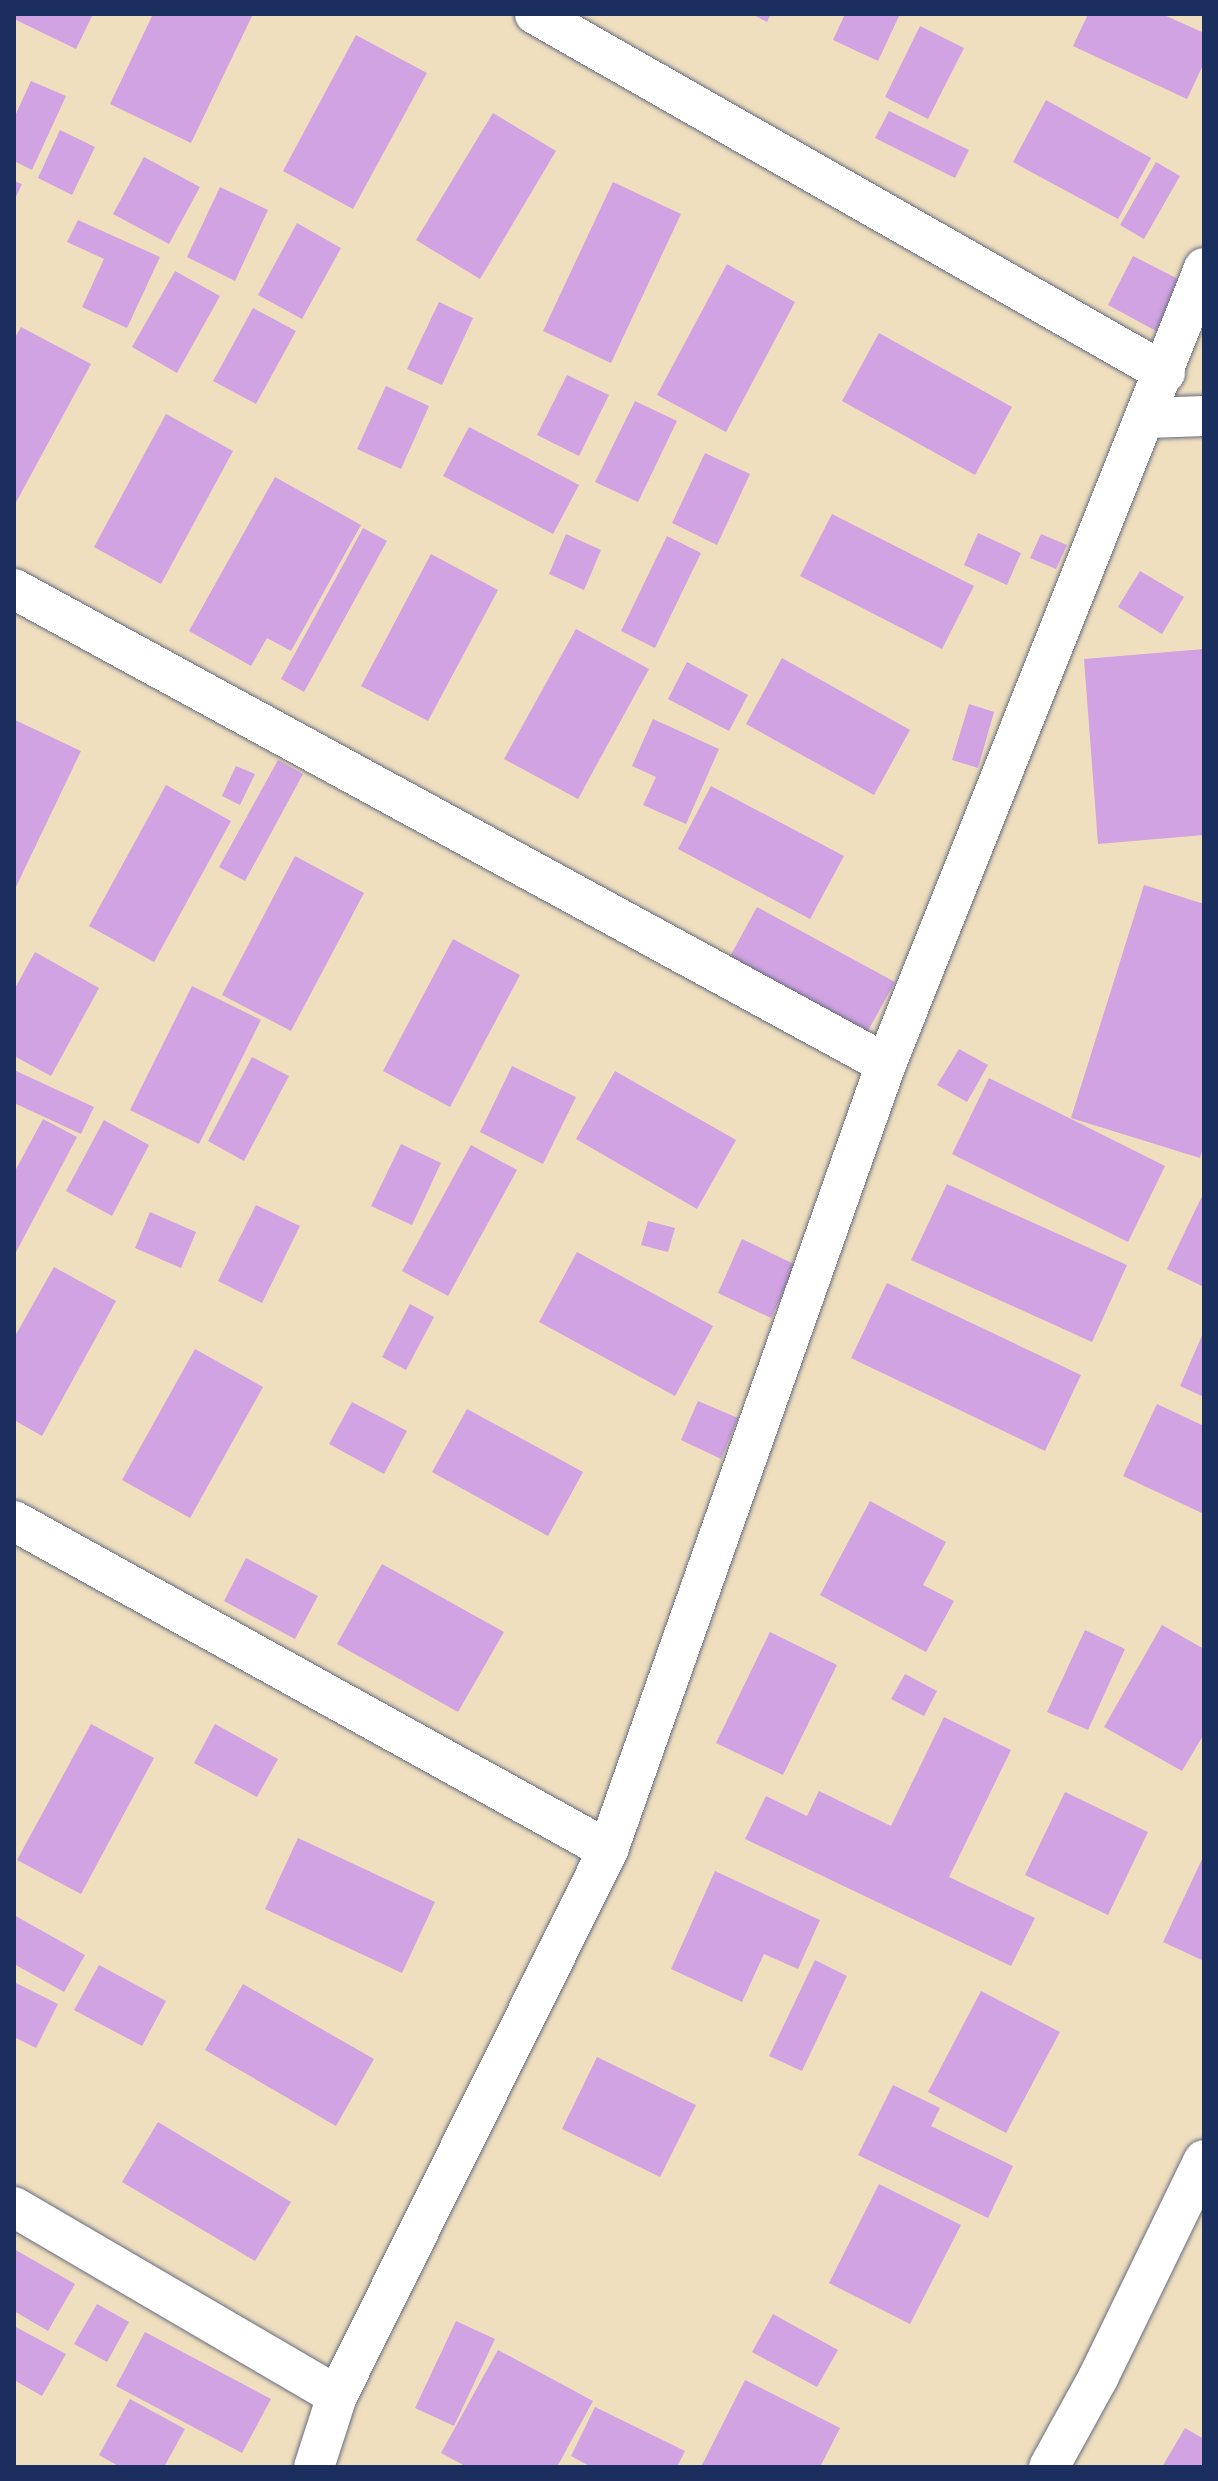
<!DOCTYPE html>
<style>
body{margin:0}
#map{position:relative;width:1218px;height:2481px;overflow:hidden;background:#f0dfbe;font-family:Sriracha,sans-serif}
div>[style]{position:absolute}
.building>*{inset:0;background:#d1a3e2}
.roads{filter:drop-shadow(0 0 2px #666d80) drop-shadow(0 0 2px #666d80)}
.minor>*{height:40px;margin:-20px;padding:0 20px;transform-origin:20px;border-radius:20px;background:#fff}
span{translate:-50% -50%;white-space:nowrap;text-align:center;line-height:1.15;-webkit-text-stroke:6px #fcf5e5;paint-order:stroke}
.frame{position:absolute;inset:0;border:16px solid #1b2f5e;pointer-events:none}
</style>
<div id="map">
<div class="building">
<i style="clip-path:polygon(14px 14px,93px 14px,76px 49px,14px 19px)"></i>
<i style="clip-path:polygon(153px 14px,253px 14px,191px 143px,110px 104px)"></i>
<i style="clip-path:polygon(752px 14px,771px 14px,767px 22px)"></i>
<i style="clip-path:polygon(845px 14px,900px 14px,878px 61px,833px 40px)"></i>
<i style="clip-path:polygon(1088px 14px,1162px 14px,1204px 33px,1204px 63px,1187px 99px,1073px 46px)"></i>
<i style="clip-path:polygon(920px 26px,964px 48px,928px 119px,885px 97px)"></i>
<i style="clip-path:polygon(356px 35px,427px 73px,353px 209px,283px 171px)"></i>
<i style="clip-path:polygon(31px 81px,66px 96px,32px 170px,14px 161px,14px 118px)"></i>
<i style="clip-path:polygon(1046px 100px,1151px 158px,1118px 219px,1013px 162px)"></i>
<i style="clip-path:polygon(889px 111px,969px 150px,955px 178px,875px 138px)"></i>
<i style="clip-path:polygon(493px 113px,556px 151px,480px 279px,416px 240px)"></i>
<i style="clip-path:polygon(60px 130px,95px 147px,72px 195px,38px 178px)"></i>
<i style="clip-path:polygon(144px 157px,200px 187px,169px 244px,113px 214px)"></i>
<i style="clip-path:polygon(1156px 162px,1180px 176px,1144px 239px,1120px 225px)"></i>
<i style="clip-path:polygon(14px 181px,22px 184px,14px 201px)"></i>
<i style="clip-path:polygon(613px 182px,681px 214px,611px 363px,543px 331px)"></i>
<i style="clip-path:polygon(220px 187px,268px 210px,235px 281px,187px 257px)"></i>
<i style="clip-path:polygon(78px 220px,160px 257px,127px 328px,82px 307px,104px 259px,67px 242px)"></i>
<i style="clip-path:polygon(297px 223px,341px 248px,302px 319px,258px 295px)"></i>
<i style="clip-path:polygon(1133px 256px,1184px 282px,1158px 332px,1108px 305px)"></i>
<i style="clip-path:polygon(727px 264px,795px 302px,726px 432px,657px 395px)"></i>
<i style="clip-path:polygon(175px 271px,220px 296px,177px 373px,132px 347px)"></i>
<i style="clip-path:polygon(439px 302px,473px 318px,442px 385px,407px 369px)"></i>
<i style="clip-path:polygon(253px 308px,296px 331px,256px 404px,213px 381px)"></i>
<i style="clip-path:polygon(21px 327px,91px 364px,14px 506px,14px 339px)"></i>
<i style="clip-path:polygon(879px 333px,1012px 407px,975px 475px,842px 401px)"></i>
<i style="clip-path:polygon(567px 375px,609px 395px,579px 456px,537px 435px)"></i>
<i style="clip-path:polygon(386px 386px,429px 406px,401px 469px,357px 449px)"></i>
<i style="clip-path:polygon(635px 401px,677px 421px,638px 502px,595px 482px)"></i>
<i style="clip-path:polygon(166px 414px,233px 451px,161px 584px,94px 547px)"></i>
<i style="clip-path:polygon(469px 427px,579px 485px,553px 534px,443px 476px)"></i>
<i style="clip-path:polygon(705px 453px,750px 474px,717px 545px,672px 523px)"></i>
<i style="clip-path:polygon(275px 477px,361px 525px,291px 651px,267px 638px,251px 666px,189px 631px)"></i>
<i style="clip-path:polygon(832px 514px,974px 586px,942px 649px,800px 576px)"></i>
<i style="clip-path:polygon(363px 528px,387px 541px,304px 692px,281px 679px)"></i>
<i style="clip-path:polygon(978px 533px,1021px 553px,1007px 585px,964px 565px)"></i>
<i style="clip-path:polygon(566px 534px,601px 550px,584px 590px,549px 574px)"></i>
<i style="clip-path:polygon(1041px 534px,1067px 545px,1056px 569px,1030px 558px)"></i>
<i style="clip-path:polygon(667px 536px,701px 553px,655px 648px,621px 631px)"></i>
<i style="clip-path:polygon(431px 554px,498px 590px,428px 721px,361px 686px)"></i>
<i style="clip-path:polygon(1140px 571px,1184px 597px,1162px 634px,1118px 607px)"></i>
<i style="clip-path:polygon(576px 629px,649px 669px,578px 799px,504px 759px)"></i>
<i style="clip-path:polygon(1204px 649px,1204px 835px,1098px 844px,1084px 659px)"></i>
<i style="clip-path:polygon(782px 658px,910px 730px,874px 795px,746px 724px)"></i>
<i style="clip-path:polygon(687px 662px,748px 695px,729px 731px,668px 699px)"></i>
<i style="clip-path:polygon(969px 704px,994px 712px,978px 768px,952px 760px)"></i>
<i style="clip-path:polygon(653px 719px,719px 749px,686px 824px,643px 805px,656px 777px,632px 766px)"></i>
<i style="clip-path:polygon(15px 720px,81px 751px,14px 891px,14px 722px)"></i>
<i style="clip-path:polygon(278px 760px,303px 774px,245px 881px,219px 867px)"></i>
<i style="clip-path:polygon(236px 766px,255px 774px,240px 805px,222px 796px)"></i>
<i style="clip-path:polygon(166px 785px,231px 821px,154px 962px,89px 926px)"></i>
<i style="clip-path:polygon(711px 786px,844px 856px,810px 919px,678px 849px)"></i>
<i style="clip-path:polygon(295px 856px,364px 893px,291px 1031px,222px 995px)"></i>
<i style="clip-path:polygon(1144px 885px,1204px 904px,1204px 1144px,1200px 1158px,1071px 1118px)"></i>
<i style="clip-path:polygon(757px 907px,895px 982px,865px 1036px,727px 962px)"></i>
<i style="clip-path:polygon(453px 939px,520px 975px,450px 1107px,383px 1071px)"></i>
<i style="clip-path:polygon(35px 952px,99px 988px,51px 1076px,14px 1056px,14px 990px)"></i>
<i style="clip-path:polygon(192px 986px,261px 1020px,199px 1144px,130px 1110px)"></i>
<i style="clip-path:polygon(959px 1049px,988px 1065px,967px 1102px,937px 1085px)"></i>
<i style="clip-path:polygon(252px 1057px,289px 1076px,244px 1161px,208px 1141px)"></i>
<i style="clip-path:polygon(512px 1066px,576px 1097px,543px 1164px,480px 1132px)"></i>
<i style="clip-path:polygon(14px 1070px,94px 1107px,81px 1134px,14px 1103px)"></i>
<i style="clip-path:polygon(615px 1071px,736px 1140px,697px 1209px,576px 1139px)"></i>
<i style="clip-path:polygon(989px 1078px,1165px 1166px,1128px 1242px,952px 1154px)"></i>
<i style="clip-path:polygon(43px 1119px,77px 1137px,14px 1256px,14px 1173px)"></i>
<i style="clip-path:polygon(104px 1120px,149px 1145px,112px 1216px,66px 1191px)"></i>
<i style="clip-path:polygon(401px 1144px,441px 1163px,412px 1225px,371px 1206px)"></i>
<i style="clip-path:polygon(471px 1145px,517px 1170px,448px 1296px,402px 1271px)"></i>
<i style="clip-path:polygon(947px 1184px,1127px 1265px,1092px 1342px,911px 1260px)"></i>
<i style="clip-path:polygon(1204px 1192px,1204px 1287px,1167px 1269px)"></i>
<i style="clip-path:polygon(256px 1205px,300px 1226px,262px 1303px,218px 1281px)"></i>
<i style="clip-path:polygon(150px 1212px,196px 1232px,181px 1268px,135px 1248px)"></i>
<i style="clip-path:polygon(648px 1221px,675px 1228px,668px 1252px,641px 1245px)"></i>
<i style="clip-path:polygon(742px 1239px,796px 1265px,771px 1318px,718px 1293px)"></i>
<i style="clip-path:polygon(577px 1252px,713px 1326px,675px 1396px,539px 1322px)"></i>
<i style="clip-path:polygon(54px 1267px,116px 1301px,42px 1436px,14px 1420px,14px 1338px)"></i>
<i style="clip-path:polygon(887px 1283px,1081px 1375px,1045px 1451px,851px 1358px)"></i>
<i style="clip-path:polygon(410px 1304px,434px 1317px,406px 1370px,382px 1357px)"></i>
<i style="clip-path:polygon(1204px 1331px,1204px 1397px,1180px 1386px)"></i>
<i style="clip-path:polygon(195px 1349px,263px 1387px,190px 1518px,122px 1480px)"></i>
<i style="clip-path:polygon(698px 1401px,738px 1418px,721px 1459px,681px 1440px)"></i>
<i style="clip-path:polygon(352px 1402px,407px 1431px,384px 1474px,329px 1444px)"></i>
<i style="clip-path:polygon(1157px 1404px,1204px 1426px,1204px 1514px,1123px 1476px)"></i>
<i style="clip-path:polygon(467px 1409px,583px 1472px,548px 1536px,432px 1472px)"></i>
<i style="clip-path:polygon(870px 1501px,946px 1542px,923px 1585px,954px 1601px,926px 1652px,820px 1595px)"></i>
<i style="clip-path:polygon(246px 1558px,318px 1596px,295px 1639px,224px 1601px)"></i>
<i style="clip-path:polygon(382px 1564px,504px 1632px,458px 1712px,337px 1644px)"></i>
<i style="clip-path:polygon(1162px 1625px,1204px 1649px,1204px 1734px,1182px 1771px,1104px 1727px)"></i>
<i style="clip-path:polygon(1085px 1630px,1125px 1649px,1088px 1730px,1047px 1712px)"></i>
<i style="clip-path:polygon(770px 1632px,837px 1665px,783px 1775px,716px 1743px)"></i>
<i style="clip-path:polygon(905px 1674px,937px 1691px,924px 1716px,891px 1699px)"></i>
<i style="clip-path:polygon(944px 1717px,1011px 1750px,949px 1877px,1035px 1918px,1011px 1966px,745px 1839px,766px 1796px,807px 1816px,819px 1791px,891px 1826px)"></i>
<i style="clip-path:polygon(91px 1724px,154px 1758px,81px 1894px,17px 1860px)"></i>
<i style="clip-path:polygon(215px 1724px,278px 1759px,257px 1797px,194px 1763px)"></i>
<i style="clip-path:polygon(1065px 1792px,1148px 1832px,1108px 1915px,1025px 1875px)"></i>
<i style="clip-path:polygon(298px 1838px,435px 1902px,402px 1973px,265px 1909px)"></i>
<i style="clip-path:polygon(1204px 1855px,1204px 1961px,1163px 1942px)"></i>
<i style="clip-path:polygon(715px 1871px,820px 1920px,798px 1969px,764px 1954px,742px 2002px,671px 1969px)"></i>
<i style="clip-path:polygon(14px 1915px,85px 1955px,64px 1992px,14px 1964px)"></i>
<i style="clip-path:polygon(815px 1960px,847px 1976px,802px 2071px,769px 2056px)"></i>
<i style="clip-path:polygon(99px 1965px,166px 2001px,142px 2046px,74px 2010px)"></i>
<i style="clip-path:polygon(14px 1982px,58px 2004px,36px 2048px,14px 2037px)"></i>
<i style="clip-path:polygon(243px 1984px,374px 2059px,336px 2126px,205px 2050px)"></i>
<i style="clip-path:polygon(981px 1991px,1060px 2032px,1006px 2133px,928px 2092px)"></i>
<i style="clip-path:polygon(597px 2057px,696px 2105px,660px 2177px,562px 2129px)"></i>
<i style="clip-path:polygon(893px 2085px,940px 2108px,931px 2126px,1013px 2166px,988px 2218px,858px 2155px)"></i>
<i style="clip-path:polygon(158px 2122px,291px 2202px,255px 2261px,122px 2182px)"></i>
<i style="clip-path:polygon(879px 2184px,961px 2225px,910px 2324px,829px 2283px)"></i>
<i style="clip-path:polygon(14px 2249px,75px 2284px,48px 2331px,14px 2311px)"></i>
<i style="clip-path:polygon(97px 2304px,129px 2322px,107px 2362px,74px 2344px)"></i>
<i style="clip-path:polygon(773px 2314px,838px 2350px,817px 2387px,752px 2352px)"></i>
<i style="clip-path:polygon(456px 2321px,495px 2339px,454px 2426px,415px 2408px)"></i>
<i style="clip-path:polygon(14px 2326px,66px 2354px,42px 2396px,14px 2380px)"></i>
<i style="clip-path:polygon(145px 2332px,271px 2399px,242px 2453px,116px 2386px)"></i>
<i style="clip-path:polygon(498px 2350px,593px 2401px,557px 2467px,467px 2467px,441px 2453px)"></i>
<i style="clip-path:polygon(745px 2380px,840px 2428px,820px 2467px,701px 2467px)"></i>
<i style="clip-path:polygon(130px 2399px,185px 2429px,164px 2467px,120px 2467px,99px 2455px)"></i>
<i style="clip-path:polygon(595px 2407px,685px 2451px,677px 2467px,591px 2467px,571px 2456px)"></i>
<i style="clip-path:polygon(1185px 2428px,1204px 2439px,1204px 2467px,1162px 2467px)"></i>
</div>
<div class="roads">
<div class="minor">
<i style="left:535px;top:14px;width:725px;rotate:29.68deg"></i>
<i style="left:1148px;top:418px;width:56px;rotate:-2deg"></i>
<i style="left:14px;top:589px;width:993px;rotate:28.58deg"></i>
<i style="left:14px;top:1521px;width:679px;rotate:28.98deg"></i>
<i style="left:14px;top:2207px;width:374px;rotate:30.3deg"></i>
<i style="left:314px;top:2467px;width:75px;rotate:-72.1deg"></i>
<i style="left:337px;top:2396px;width:610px;rotate:-63.6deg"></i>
<i style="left:608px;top:1850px;width:834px;rotate:-70.52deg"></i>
<i style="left:886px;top:1064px;width:857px;rotate:-68.22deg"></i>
<i style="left:1049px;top:2467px;width:102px;rotate:-61.2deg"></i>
<i style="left:1098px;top:2378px;width:242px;rotate:-64.1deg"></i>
</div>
</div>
<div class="frame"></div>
</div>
